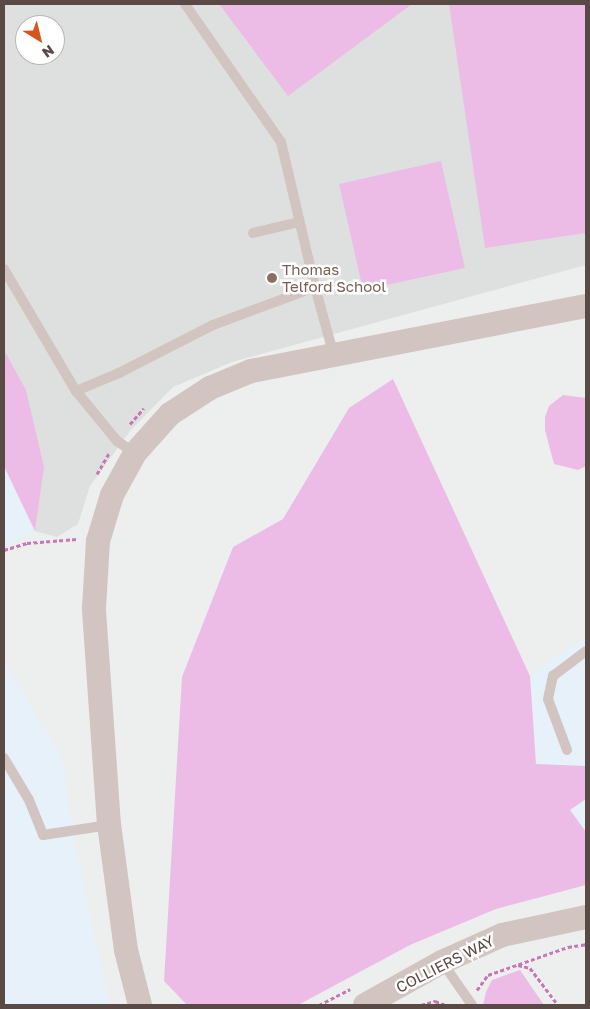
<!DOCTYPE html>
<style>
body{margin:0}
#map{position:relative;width:590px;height:1009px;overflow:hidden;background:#edefef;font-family:"Golos Text",sans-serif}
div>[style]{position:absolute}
.commercial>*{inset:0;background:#e6f1fa}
.education>*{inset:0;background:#dee0df}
.green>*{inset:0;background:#ecbce7}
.path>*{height:3px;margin-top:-1.5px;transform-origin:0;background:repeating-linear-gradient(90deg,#c876b5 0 4px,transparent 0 6.5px)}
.service>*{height:10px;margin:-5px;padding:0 5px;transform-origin:5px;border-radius:5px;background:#d2c4c1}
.tertiary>*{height:24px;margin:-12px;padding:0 12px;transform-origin:12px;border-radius:12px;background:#d2c4c1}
.dots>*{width:14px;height:14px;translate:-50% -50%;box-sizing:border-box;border:2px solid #fff;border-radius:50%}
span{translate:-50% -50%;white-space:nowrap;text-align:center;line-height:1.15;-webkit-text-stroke:5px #fff;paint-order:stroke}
.education-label{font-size:15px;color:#785e54}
.left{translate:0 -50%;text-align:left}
.street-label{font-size:15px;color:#594a46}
.frame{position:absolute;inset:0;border:5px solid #594a46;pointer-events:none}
.north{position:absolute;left:15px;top:15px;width:50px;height:50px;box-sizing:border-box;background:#fff;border:1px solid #bdb7b5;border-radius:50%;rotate:144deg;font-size:14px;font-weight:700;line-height:20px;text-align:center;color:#594a46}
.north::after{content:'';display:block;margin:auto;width:18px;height:22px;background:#d55521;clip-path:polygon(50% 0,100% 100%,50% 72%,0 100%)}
</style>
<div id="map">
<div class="commercial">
<i style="clip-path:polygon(4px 466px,35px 531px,4px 547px)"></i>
<i style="clip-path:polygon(586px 636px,586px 766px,536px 764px,530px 676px)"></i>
<i style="clip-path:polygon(4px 661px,63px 760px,72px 831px,110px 1005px,4px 1005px)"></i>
<i style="clip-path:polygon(586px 799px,586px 832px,570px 810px)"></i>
</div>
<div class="education">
<i style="clip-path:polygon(evenodd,4px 4px,586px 4px,586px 265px,232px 362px,173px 387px,130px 431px,90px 486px,78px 524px,57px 537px,35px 531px,4px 466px,4px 4px,25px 25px,55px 25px,55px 55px,25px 55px,25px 25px)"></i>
</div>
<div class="green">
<i style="clip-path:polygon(219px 4px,412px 4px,288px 96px)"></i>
<i style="clip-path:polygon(449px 4px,586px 4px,586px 233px,485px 248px)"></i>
<i style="clip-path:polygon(441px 161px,465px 268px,363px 290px,339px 184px)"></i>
<i style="clip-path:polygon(4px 350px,26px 390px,44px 467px,35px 531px,4px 466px)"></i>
<i style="clip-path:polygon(393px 379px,530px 676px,536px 764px,586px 766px,586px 799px,570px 810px,586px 832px,586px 885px,496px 909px,410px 945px,298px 1005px,187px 1005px,164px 981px,182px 677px,233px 547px,283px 519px,349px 408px)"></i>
<i style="clip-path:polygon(563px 395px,586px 398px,586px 466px,578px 470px,554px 464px,545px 430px,545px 417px,549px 406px)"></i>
<i style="clip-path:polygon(520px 970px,544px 1005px,483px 1005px,486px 992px,492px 980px)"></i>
</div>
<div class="path">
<i style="left:130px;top:424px;width:21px;rotate:-49deg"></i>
<i style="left:97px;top:474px;width:24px;rotate:-60deg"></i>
<i style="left:4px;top:550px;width:24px;rotate:-17deg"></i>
<i style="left:27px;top:543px;width:50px;rotate:-4.6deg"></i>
<i style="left:518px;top:965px;width:12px;rotate:14deg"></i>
<i style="left:530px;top:968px;width:46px;rotate:52.9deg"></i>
<i style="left:477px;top:990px;width:19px;rotate:-54deg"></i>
<i style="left:488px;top:975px;width:85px;rotate:-19.3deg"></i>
<i style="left:568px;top:947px;width:18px;rotate:-9deg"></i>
<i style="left:319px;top:1005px;width:35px;rotate:-27deg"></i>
<i style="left:421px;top:1005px;width:15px;rotate:-16deg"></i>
<i style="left:435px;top:1001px;width:12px;rotate:20deg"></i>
</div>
<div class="service">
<i style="left:185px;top:4px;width:168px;rotate:55.2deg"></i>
<i style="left:281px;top:142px;width:149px;rotate:76.8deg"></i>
<i style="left:315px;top:287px;width:72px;rotate:74.6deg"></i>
<i style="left:253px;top:233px;width:47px;rotate:-13.4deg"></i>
<i style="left:4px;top:269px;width:142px;rotate:59.5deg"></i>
<i style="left:76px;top:391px;width:65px;rotate:50.6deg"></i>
<i style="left:117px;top:441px;width:22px;rotate:34deg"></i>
<i style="left:76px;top:391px;width:47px;rotate:-22.7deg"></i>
<i style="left:119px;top:373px;width:106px;rotate:-27.1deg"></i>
<i style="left:213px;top:325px;width:109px;rotate:-20.4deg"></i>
<i style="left:567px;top:750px;width:54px;rotate:-110.4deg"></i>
<i style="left:548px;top:699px;width:24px;rotate:-78deg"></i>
<i style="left:553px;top:676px;width:41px;rotate:-37.1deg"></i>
<i style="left:4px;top:758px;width:49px;rotate:59.2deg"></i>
<i style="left:29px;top:800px;width:38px;rotate:68deg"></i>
<i style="left:43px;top:835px;width:67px;rotate:-8.6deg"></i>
<i style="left:442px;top:962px;width:52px;rotate:55.1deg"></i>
</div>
<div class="tertiary">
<i style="left:140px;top:1005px;width:57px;rotate:-104.3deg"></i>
<i style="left:126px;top:950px;width:126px;rotate:-97.7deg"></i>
<i style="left:109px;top:825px;width:218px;rotate:-94deg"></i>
<i style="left:94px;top:608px;width:67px;rotate:-86.6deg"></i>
<i style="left:98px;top:541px;width:48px;rotate:-73.1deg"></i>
<i style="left:112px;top:495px;width:48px;rotate:-61.3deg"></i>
<i style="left:135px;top:453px;width:52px;rotate:-48.1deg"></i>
<i style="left:170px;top:414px;width:48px;rotate:-33deg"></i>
<i style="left:210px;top:388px;width:44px;rotate:-22.5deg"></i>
<i style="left:251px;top:371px;width:341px;rotate:-11deg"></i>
<i style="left:365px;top:1005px;width:88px;rotate:-29.2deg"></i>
<i style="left:442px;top:962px;width:66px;rotate:-24.2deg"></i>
<i style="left:502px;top:935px;width:86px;rotate:-12.1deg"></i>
</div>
<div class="dots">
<i style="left:272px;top:278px;background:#8d6e63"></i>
</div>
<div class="education-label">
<span class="left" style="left:282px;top:278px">Thomas<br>Telford School</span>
</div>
<div class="street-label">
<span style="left:445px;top:964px;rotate:-27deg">COLLIERS WAY</span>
</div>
<div class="frame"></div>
<div class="north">N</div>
</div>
